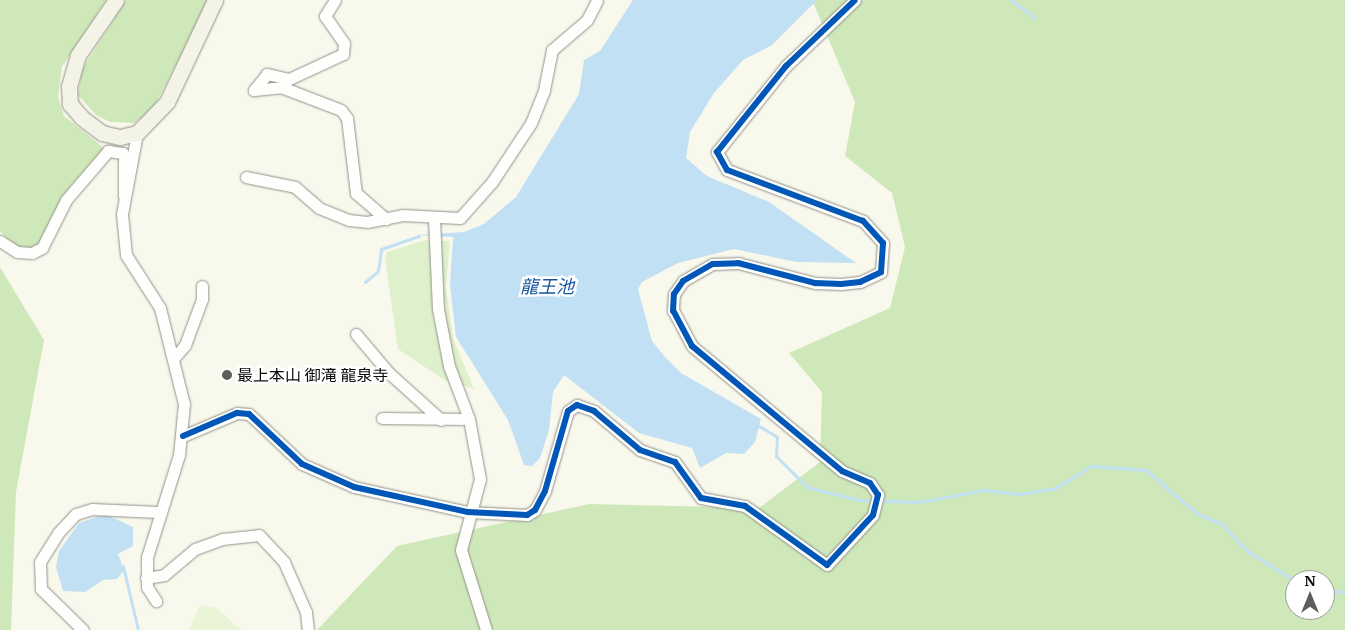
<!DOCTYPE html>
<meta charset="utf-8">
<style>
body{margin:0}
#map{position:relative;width:1345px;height:630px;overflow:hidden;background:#f9f8ed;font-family:Merriweather,"Noto Sans JP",serif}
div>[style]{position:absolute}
.green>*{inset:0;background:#dff0cc}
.forest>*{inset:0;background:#cfe8ba}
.pitch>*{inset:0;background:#eaf4d6}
.water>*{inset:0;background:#c2e0f4}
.stream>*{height:3px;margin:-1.5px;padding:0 1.5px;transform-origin:1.5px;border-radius:1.5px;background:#c2e0f4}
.roads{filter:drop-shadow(0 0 1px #92918c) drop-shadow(0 0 1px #92918c)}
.street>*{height:11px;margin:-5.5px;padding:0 5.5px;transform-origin:5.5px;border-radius:5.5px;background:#fefefc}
.secondary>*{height:15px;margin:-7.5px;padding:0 7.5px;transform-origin:7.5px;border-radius:7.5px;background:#f4f3e7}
.cycleway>*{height:6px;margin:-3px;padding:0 3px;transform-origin:3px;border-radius:3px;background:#0057b8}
.dots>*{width:14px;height:14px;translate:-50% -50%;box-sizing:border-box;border:2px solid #fff;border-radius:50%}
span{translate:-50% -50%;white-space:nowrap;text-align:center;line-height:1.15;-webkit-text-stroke:5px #fff;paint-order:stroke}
.poi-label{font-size:16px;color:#0a0a0a}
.left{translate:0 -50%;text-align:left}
.water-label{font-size:18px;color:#13569d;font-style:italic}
.north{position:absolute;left:1285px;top:570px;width:50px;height:50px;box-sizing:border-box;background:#fff;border:1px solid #9d9d9d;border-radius:50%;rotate:0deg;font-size:14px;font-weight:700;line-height:20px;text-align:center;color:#0a0a0a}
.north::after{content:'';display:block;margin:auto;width:18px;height:22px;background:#5e5d59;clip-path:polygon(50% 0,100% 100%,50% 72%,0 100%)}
</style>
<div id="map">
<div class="green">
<i style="clip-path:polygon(426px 240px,450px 241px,446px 286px,453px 338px,474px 389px,446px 381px,398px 349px,385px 258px,387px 252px)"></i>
</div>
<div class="forest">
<i style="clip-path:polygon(0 0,106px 0,62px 67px,58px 97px,64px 116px,104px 148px,71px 185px,41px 243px,30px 248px,16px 248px,0 231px)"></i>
<i style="clip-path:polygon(126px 0,210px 0,153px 109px,134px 123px,110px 122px,96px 115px,78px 95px,82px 69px)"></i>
<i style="clip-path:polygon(evenodd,812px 0,1345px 0,1345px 630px,317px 630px,397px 546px,589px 504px,759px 508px,820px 462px,822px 392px,789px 353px,890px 308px,905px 247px,892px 193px,845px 156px,855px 102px,812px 0,1295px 580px,1325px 580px,1325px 610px,1295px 610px,1295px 580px)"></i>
<i style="clip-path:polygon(0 267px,44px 340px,16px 492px,11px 630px,0 630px)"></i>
</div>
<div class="pitch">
<i style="clip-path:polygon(200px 605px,217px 608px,241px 630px,189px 630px)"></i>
</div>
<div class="water">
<i style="clip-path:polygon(633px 0,817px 0,772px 45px,743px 60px,714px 93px,690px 132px,686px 158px,707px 176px,769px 202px,856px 263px,796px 262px,734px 249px,678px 263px,642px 282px,638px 289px,652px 341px,666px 358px,681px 373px,761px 419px,755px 442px,744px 454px,726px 453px,700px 468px,692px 448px,639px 433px,564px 375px,553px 392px,549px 430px,540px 458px,532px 466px,524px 465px,508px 420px,456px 337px,450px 285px,453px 237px,417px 235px,464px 232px,484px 224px,516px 197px,579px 94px,584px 60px,600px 51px)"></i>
<i style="clip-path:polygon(105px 514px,133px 527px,133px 546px,118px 554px,124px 570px,117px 579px,103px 580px,85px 592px,63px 591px,56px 567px,59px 551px,79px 523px)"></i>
</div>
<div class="stream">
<i style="left:1011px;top:0;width:30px;rotate:37deg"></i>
<i style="left:365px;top:282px;width:17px;rotate:-40deg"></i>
<i style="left:378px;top:271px;width:22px;rotate:-82deg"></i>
<i style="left:381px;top:249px;width:40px;rotate:-18.9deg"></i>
<i style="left:759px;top:426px;width:21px;rotate:31deg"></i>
<i style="left:777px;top:437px;width:19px;rotate:93deg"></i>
<i style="left:776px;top:456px;width:44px;rotate:45deg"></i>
<i style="left:807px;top:487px;width:54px;rotate:14deg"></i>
<i style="left:859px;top:500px;width:60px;rotate:1.9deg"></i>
<i style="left:919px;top:502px;width:66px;rotate:-10.5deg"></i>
<i style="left:984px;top:490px;width:35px;rotate:7deg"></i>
<i style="left:1019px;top:494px;width:36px;rotate:-9deg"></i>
<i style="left:1055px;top:488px;width:42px;rotate:-31.4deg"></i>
<i style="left:1091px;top:466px;width:55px;rotate:4.2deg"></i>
<i style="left:1146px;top:470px;width:66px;rotate:40.7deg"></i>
<i style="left:1196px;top:513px;width:28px;rotate:23deg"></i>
<i style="left:1222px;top:524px;width:37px;rotate:47deg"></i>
<i style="left:1247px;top:551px;width:57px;rotate:32deg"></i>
<i style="left:123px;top:566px;width:66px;rotate:76.8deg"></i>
<i style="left:1325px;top:590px;width:20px;rotate:6deg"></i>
</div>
<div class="roads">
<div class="street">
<i style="left:335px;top:0;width:19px;rotate:122deg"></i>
<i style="left:325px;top:16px;width:33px;rotate:55deg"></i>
<i style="left:344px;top:43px;width:11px;rotate:95deg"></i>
<i style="left:343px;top:54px;width:60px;rotate:155.2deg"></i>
<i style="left:289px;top:79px;width:23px;rotate:-167deg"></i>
<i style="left:267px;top:74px;width:21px;rotate:129deg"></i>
<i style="left:254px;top:90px;width:27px;rotate:-6deg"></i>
<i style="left:281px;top:87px;width:64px;rotate:21deg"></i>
<i style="left:341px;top:110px;width:10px;rotate:53deg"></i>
<i style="left:347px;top:118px;width:76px;rotate:83.2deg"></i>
<i style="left:356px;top:193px;width:40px;rotate:41deg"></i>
<i style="left:137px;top:133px;width:82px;rotate:100.5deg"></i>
<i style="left:122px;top:214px;width:41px;rotate:84.4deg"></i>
<i style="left:126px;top:255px;width:63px;rotate:57.3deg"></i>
<i style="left:160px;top:308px;width:99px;rotate:76deg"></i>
<i style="left:184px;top:404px;width:51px;rotate:95.6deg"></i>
<i style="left:179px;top:455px;width:107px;rotate:107.4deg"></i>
<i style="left:147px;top:557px;width:30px;rotate:90deg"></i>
<i style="left:147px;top:587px;width:17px;rotate:57deg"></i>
<i style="left:246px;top:177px;width:50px;rotate:11.5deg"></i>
<i style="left:295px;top:187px;width:32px;rotate:41deg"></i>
<i style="left:319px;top:208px;width:32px;rotate:22deg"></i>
<i style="left:349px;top:220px;width:18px;rotate:6deg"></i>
<i style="left:367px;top:222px;width:36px;rotate:-11deg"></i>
<i style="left:402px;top:215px;width:58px;rotate:3deg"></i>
<i style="left:460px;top:218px;width:48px;rotate:-48.4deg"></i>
<i style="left:492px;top:182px;width:71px;rotate:-56.5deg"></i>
<i style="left:531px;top:123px;width:35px;rotate:-68deg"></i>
<i style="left:544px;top:90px;width:41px;rotate:-78.7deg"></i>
<i style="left:552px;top:50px;width:46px;rotate:-40.6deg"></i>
<i style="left:587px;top:20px;width:22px;rotate:-63deg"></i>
<i style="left:434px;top:218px;width:91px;rotate:87.5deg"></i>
<i style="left:438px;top:309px;width:58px;rotate:79.1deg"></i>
<i style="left:449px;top:366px;width:57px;rotate:69.3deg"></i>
<i style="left:469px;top:419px;width:61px;rotate:79.6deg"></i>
<i style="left:480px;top:479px;width:73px;rotate:105deg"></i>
<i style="left:461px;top:550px;width:84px;rotate:72.6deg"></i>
<i style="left:0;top:241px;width:20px;rotate:33deg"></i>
<i style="left:17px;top:252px;width:15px;rotate:4deg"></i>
<i style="left:32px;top:253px;width:11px;rotate:-27deg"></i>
<i style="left:42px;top:248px;width:54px;rotate:-63.4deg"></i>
<i style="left:66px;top:200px;width:65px;rotate:-49.4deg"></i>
<i style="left:108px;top:151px;width:15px;rotate:8deg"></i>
<i style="left:123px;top:153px;width:4px;rotate:76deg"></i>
<i style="left:124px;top:157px;width:39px;rotate:90deg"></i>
<i style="left:356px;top:334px;width:51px;rotate:49.8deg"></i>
<i style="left:389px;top:373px;width:70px;rotate:42.1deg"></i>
<i style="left:173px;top:359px;width:18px;rotate:-49deg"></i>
<i style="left:185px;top:345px;width:49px;rotate:-69.7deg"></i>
<i style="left:202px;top:299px;width:13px;rotate:-90deg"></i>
<i style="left:382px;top:418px;width:87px;rotate:0.7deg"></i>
<i style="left:183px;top:436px;width:59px;rotate:-23.1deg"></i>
<i style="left:237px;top:413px;width:12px;rotate:5deg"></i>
<i style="left:249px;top:414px;width:73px;rotate:43.3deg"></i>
<i style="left:302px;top:464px;width:57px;rotate:23.9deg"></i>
<i style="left:354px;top:487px;width:117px;rotate:12.4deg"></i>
<i style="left:468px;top:512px;width:59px;rotate:2.9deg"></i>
<i style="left:527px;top:515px;width:9px;rotate:-32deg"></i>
<i style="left:535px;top:510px;width:21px;rotate:-62deg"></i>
<i style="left:545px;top:491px;width:83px;rotate:-74deg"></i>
<i style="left:568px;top:411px;width:11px;rotate:-34deg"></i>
<i style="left:577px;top:405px;width:18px;rotate:19deg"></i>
<i style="left:594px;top:411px;width:60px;rotate:40.3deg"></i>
<i style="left:640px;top:450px;width:37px;rotate:19deg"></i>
<i style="left:675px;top:462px;width:44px;rotate:54.2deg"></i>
<i style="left:701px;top:498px;width:45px;rotate:10.3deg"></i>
<i style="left:745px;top:506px;width:101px;rotate:35.7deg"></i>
<i style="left:827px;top:565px;width:68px;rotate:-47.4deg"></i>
<i style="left:873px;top:515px;width:21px;rotate:-76deg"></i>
<i style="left:878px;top:495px;width:14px;rotate:-124deg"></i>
<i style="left:870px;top:483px;width:30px;rotate:-157deg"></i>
<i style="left:842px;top:471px;width:195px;rotate:-140.2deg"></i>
<i style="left:692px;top:346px;width:40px;rotate:-118deg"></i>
<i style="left:673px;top:311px;width:17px;rotate:-87deg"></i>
<i style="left:674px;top:294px;width:16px;rotate:-55deg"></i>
<i style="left:683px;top:281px;width:34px;rotate:-30deg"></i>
<i style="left:713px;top:264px;width:25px;rotate:-2deg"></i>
<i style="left:738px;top:263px;width:80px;rotate:14.6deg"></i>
<i style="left:815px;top:283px;width:26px;rotate:2deg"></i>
<i style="left:841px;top:284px;width:19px;rotate:-6deg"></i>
<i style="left:860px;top:282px;width:23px;rotate:-25deg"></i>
<i style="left:881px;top:272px;width:29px;rotate:-86deg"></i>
<i style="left:883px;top:243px;width:30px;rotate:-132deg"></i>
<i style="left:863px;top:221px;width:145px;rotate:-159.4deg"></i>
<i style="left:727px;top:170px;width:21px;rotate:-119deg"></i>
<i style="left:717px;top:152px;width:110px;rotate:-51.3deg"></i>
<i style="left:786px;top:66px;width:95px;rotate:-43.7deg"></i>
<i style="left:146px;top:578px;width:18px;rotate:-9deg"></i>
<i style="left:164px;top:575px;width:40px;rotate:-40deg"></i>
<i style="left:195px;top:549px;width:29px;rotate:-20deg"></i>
<i style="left:222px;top:539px;width:37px;rotate:-6deg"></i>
<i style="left:259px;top:535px;width:37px;rotate:47deg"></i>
<i style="left:284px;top:562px;width:55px;rotate:66.3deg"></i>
<i style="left:306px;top:612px;width:18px;rotate:84deg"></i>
<i style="left:83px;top:630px;width:59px;rotate:-135.7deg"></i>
<i style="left:41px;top:589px;width:27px;rotate:-92deg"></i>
<i style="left:40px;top:562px;width:34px;rotate:-58deg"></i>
<i style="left:58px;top:533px;width:26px;rotate:-47deg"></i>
<i style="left:76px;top:514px;width:17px;rotate:-17deg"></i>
<i style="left:92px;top:509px;width:66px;rotate:2.6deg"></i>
</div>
<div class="secondary">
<i style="left:116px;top:0;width:67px;rotate:124.6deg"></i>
<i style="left:78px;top:55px;width:32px;rotate:106deg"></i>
<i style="left:69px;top:86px;width:18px;rotate:87deg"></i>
<i style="left:70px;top:104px;width:18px;rotate:49deg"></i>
<i style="left:82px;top:118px;width:25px;rotate:37deg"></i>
<i style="left:102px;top:133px;width:18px;rotate:13deg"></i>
<i style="left:120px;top:137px;width:17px;rotate:-13deg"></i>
<i style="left:137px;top:133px;width:43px;rotate:-45.9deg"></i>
<i style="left:167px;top:102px;width:113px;rotate:-64.8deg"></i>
</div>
</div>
<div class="cycleway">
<i style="left:183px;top:436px;width:59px;rotate:-23.1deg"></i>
<i style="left:237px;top:413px;width:12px;rotate:5deg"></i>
<i style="left:249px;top:414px;width:73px;rotate:43.3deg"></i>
<i style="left:302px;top:464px;width:57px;rotate:23.9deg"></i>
<i style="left:354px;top:487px;width:117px;rotate:12.4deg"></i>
<i style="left:468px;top:512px;width:59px;rotate:2.9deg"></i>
<i style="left:527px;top:515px;width:9px;rotate:-32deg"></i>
<i style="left:535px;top:510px;width:21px;rotate:-62deg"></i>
<i style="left:545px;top:491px;width:83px;rotate:-74deg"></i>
<i style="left:568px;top:411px;width:11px;rotate:-34deg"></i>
<i style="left:577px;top:405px;width:18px;rotate:19deg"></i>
<i style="left:594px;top:411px;width:60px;rotate:40.3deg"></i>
<i style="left:640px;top:450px;width:37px;rotate:19deg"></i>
<i style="left:675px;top:462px;width:44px;rotate:54.2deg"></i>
<i style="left:701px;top:498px;width:45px;rotate:10.3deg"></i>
<i style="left:745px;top:506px;width:101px;rotate:35.7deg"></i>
<i style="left:827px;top:565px;width:68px;rotate:-47.4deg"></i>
<i style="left:873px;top:515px;width:21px;rotate:-76deg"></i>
<i style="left:878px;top:495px;width:14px;rotate:-124deg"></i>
<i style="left:870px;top:483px;width:30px;rotate:-157deg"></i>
<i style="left:842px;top:471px;width:195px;rotate:-140.2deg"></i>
<i style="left:692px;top:346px;width:40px;rotate:-118deg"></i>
<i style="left:673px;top:311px;width:17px;rotate:-87deg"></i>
<i style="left:674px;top:294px;width:16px;rotate:-55deg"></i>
<i style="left:683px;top:281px;width:34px;rotate:-30deg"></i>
<i style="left:713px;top:264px;width:25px;rotate:-2deg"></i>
<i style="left:738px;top:263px;width:80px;rotate:14.6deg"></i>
<i style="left:815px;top:283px;width:26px;rotate:2deg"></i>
<i style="left:841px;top:284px;width:19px;rotate:-6deg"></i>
<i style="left:860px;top:282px;width:23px;rotate:-25deg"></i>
<i style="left:881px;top:272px;width:29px;rotate:-86deg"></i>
<i style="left:883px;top:243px;width:30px;rotate:-132deg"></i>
<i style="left:863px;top:221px;width:145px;rotate:-159.4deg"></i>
<i style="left:727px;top:170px;width:21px;rotate:-119deg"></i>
<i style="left:717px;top:152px;width:110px;rotate:-51.3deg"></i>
<i style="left:786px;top:66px;width:95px;rotate:-43.7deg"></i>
</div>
<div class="dots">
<i style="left:227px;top:375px;background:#5e5d59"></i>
</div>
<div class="poi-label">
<span class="left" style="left:237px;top:375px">最上本山 御滝 龍泉寺</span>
</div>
<div class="water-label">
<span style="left:547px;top:287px">龍王池</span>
</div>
<div class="north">N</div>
</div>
